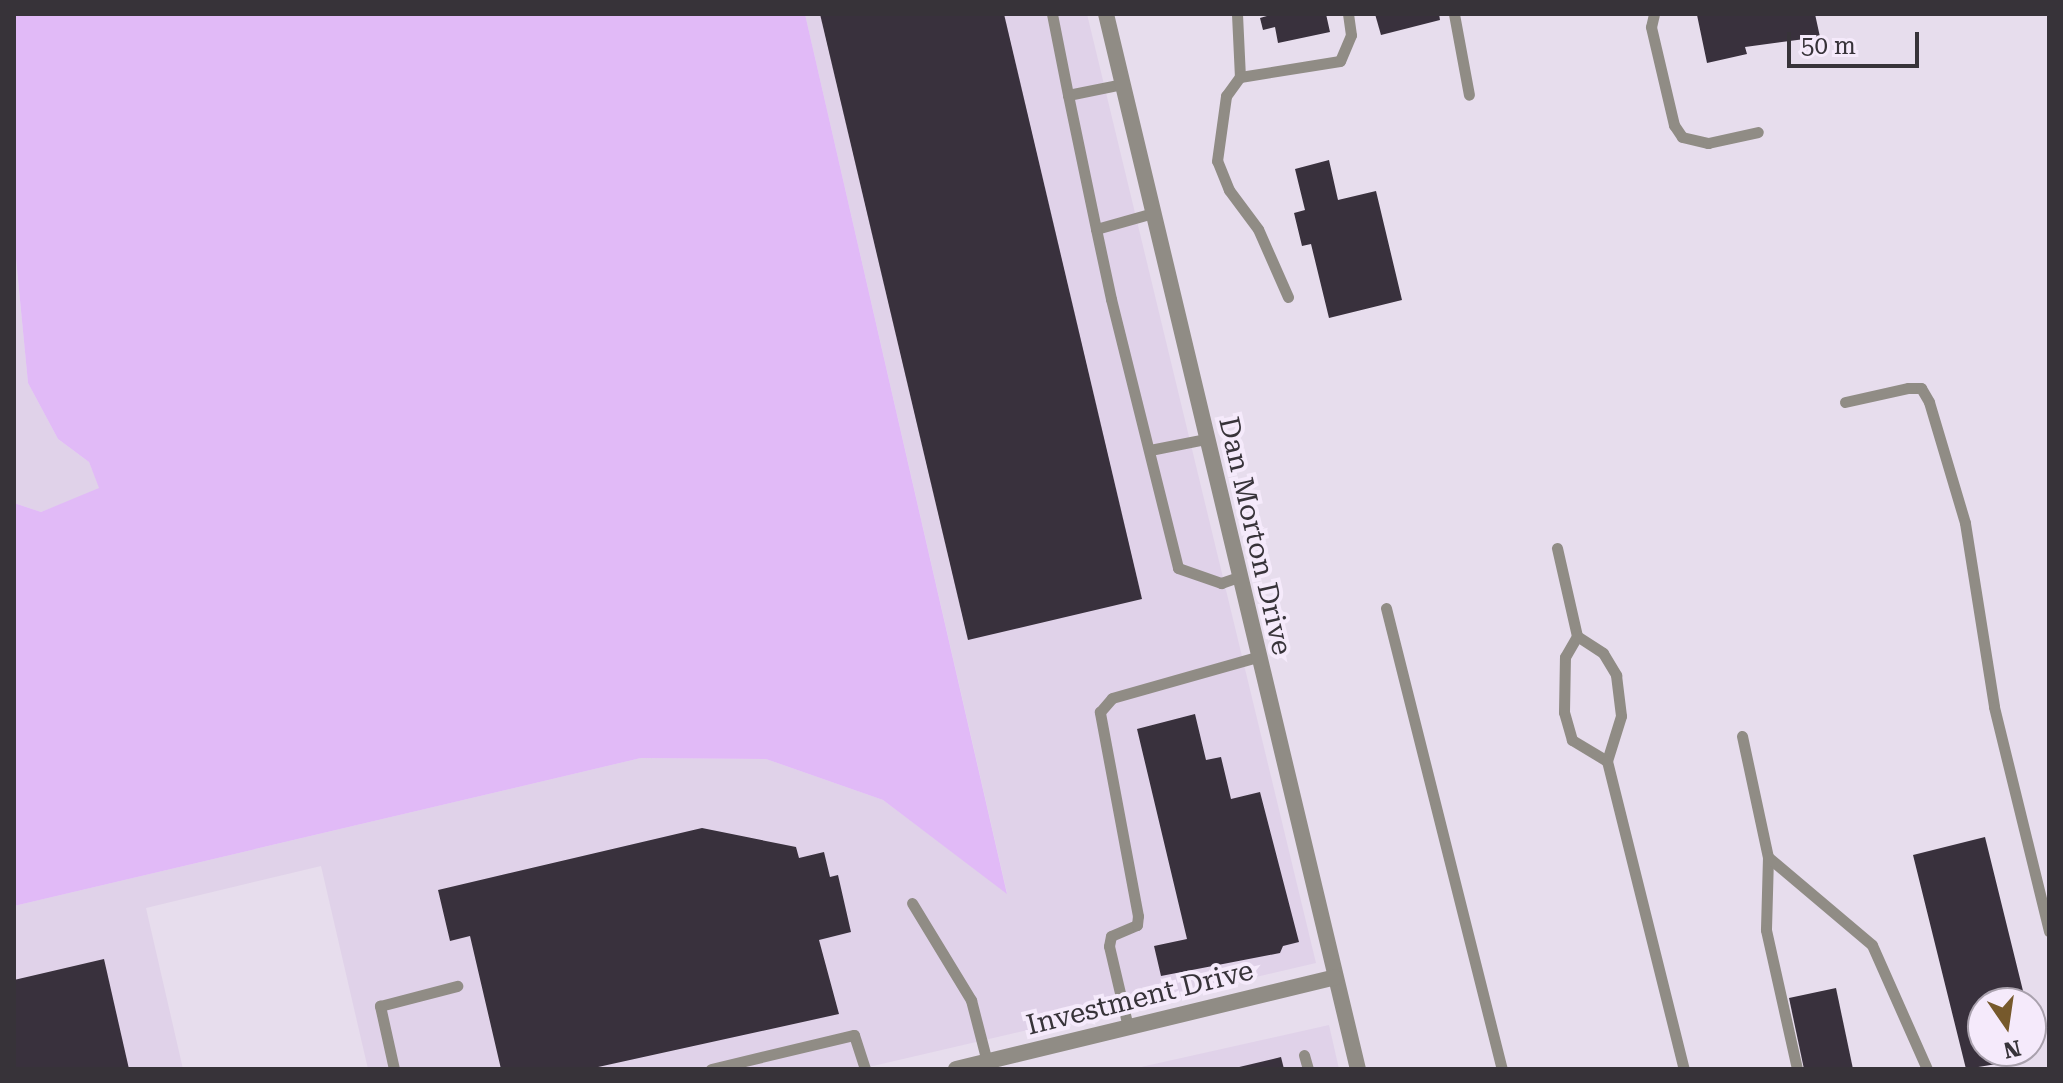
<!DOCTYPE html>
<style>
body{margin:0}
#map{position:relative;width:2063px;height:1083px;overflow:hidden;background:#e7dded;font-family:"Roboto Serif",serif}
div>[style]{position:absolute}
.built>*{inset:0;background:#e0d2e9}
.green>*{inset:0;background:#e1baf7}
.building>*{inset:0;background:#39313d}
.service>*{height:11px;margin:-5.5px;padding:0 5.5px;transform-origin:5.5px;border-radius:5.5px;background:#908c85}
.tertiary>*{height:16px;margin:-8px;padding:0 8px;transform-origin:8px;border-radius:8px;background:#908c85}
span{translate:-50% -50%;white-space:nowrap;text-align:center;line-height:1.15;-webkit-text-stroke:8px #f5eafb;paint-order:stroke}
.street-label{font-size:28px;color:#373339}
.frame{position:absolute;inset:0;border:16px solid #373339;pointer-events:none}
.north{position:absolute;left:1967px;top:987px;width:80px;height:80px;box-sizing:border-box;background:#f5eafb;border:2px solid #a9a1ad;border-radius:50%;rotate:167deg;font-size:22px;font-weight:700;line-height:32px;text-align:center;color:#373339}
.north::after{content:'';display:block;margin:auto;width:28px;height:36px;background:#76592c;clip-path:polygon(50% 0,100% 100%,50% 72%,0 100%)}
.scale{position:absolute;left:1787px;top:32px;width:132px;height:36px;box-sizing:border-box;border:4px solid #373339;border-top:0;padding-left:10px;font-size:24px;line-height:28px;white-space:nowrap;color:#373339;-webkit-text-stroke:6px #f5eafb;paint-order:stroke}
</style>
<div id="map">
<div class="built">
<i style="clip-path:polygon(805px 14px,1087px 14px,1316px 963px,860px 1069px,368px 1069px,321px 866px,146px 908px,183px 1069px,14px 1069px,14px 906px,641px 758px,766px 759px,883px 800px,1007px 893px)"></i>
<i style="clip-path:polygon(14px 238px,28px 383px,58px 439px,89px 462px,100px 489px,41px 512px,14px 503px)"></i>
<i style="clip-path:polygon(1329px 1025px,1339px 1069px,1132px 1069px)"></i>
</div>
<div class="green">
<i style="clip-path:polygon(14px 14px,805px 14px,1007px 894px,883px 800px,766px 759px,641px 758px,14px 906px,14px 503px,41px 512px,99px 488px,89px 462px,58px 439px,28px 383px,14px 238px)"></i>
</div>
<div class="building">
<i style="clip-path:polygon(820px 14px,1004px 14px,1142px 599px,968px 640px)"></i>
<i style="clip-path:polygon(1274px 14px,1326px 14px,1330px 32px,1278px 43px,1275px 27px,1263px 30px,1260px 18px)"></i>
<i style="clip-path:polygon(1375px 14px,1439px 14px,1440px 20px,1381px 35px)"></i>
<i style="clip-path:polygon(1815px 14px,1820px 37px,1745px 47px,1747px 54px,1707px 63px,1697px 15px)"></i>
<i style="clip-path:polygon(1329px 160px,1338px 200px,1376px 191px,1402px 300px,1329px 318px,1311px 244px,1302px 246px,1294px 213px,1305px 210px,1295px 169px)"></i>
<i style="clip-path:polygon(1195px 714px,1206px 760px,1221px 757px,1231px 799px,1260px 792px,1299px 942px,1283px 946px,1280px 953px,1161px 976px,1154px 946px,1187px 939px,1137px 729px)"></i>
<i style="clip-path:polygon(702px 828px,796px 847px,799px 858px,824px 852px,830px 877px,838px 875px,851px 932px,819px 940px,839px 1014px,589px 1069px,501px 1069px,470px 936px,450px 941px,438px 890px)"></i>
<i style="clip-path:polygon(1985px 837px,2026px 1003px,1983px 1003px,1983px 1051px,2012px 1051px,2015px 1061px,1966px 1069px,1913px 855px)"></i>
<i style="clip-path:polygon(104px 959px,129px 1069px,14px 1069px,14px 980px)"></i>
<i style="clip-path:polygon(1836px 988px,1853px 1069px,1804px 1069px,1789px 998px)"></i>
<i style="clip-path:polygon(1281px 1057px,1284px 1069px,1236px 1069px,1235px 1068px)"></i>
</div>
<div class="service">
<i style="left:1052px;top:14px;width:83px;rotate:78.8deg"></i>
<i style="left:1237px;top:14px;width:63px;rotate:87.3deg"></i>
<i style="left:1454px;top:14px;width:82px;rotate:79.5deg"></i>
<i style="left:1654px;top:14px;width:13px;rotate:103deg"></i>
<i style="left:1651px;top:27px;width:101px;rotate:76.8deg"></i>
<i style="left:1674px;top:125px;width:14px;rotate:56deg"></i>
<i style="left:1682px;top:137px;width:27px;rotate:13deg"></i>
<i style="left:1708px;top:143px;width:51px;rotate:-12.4deg"></i>
<i style="left:1153px;top:213px;width:59px;rotate:164.3deg"></i>
<i style="left:1096px;top:229px;width:72px;rotate:77.9deg"></i>
<i style="left:1111px;top:299px;width:277px;rotate:76deg"></i>
<i style="left:1178px;top:568px;width:46px;rotate:19.2deg"></i>
<i style="left:1221px;top:583px;width:18px;rotate:-19deg"></i>
<i style="left:1096px;top:229px;width:137px;rotate:-101.8deg"></i>
<i style="left:1068px;top:95px;width:55px;rotate:-11.5deg"></i>
<i style="left:1288px;top:297px;width:74px;rotate:-113.8deg"></i>
<i style="left:1258px;top:229px;width:49px;rotate:-126.6deg"></i>
<i style="left:1229px;top:190px;width:31px;rotate:-112deg"></i>
<i style="left:1217px;top:161px;width:66px;rotate:-82.1deg"></i>
<i style="left:1226px;top:96px;width:24px;rotate:-54deg"></i>
<i style="left:1240px;top:77px;width:101px;rotate:-9.1deg"></i>
<i style="left:1340px;top:61px;width:28px;rotate:-67deg"></i>
<i style="left:1351px;top:35px;width:21px;rotate:-98deg"></i>
<i style="left:1845px;top:402px;width:65px;rotate:-12.5deg"></i>
<i style="left:1908px;top:388px;width:13px"></i>
<i style="left:1921px;top:388px;width:16px;rotate:60deg"></i>
<i style="left:1929px;top:402px;width:126px;rotate:73.4deg"></i>
<i style="left:1965px;top:523px;width:186px;rotate:81deg"></i>
<i style="left:1994px;top:707px;width:231px;rotate:76.2deg"></i>
<i style="left:1150px;top:450px;width:56px;rotate:-11.3deg"></i>
<i style="left:1557px;top:548px;width:90px;rotate:77.2deg"></i>
<i style="left:1386px;top:608px;width:475px;rotate:75.9deg"></i>
<i style="left:1742px;top:736px;width:124px;rotate:77.9deg"></i>
<i style="left:1768px;top:857px;width:73px;rotate:91.6deg"></i>
<i style="left:1766px;top:930px;width:142px;rotate:77.4deg"></i>
<i style="left:1607px;top:761px;width:41px;rotate:-149deg"></i>
<i style="left:1572px;top:740px;width:29px;rotate:-106deg"></i>
<i style="left:1564px;top:712px;width:55px;rotate:-89deg"></i>
<i style="left:1565px;top:657px;width:24px;rotate:-60deg"></i>
<i style="left:1577px;top:636px;width:31px;rotate:33deg"></i>
<i style="left:1603px;top:653px;width:26px;rotate:59deg"></i>
<i style="left:1616px;top:675px;width:41px;rotate:83deg"></i>
<i style="left:1621px;top:716px;width:47px;rotate:107.3deg"></i>
<i style="left:1607px;top:761px;width:317px;rotate:76deg"></i>
<i style="left:1768px;top:857px;width:136px;rotate:40.2deg"></i>
<i style="left:1872px;top:945px;width:136px;rotate:66.1deg"></i>
<i style="left:912px;top:903px;width:114px;rotate:58.7deg"></i>
<i style="left:971px;top:1000px;width:64px;rotate:75.5deg"></i>
<i style="left:1128px;top:1027px;width:83px;rotate:-103.2deg"></i>
<i style="left:1109px;top:946px;width:10px;rotate:-79deg"></i>
<i style="left:1111px;top:936px;width:28px;rotate:-23deg"></i>
<i style="left:1137px;top:925px;width:9px;rotate:-84deg"></i>
<i style="left:1138px;top:916px;width:208px;rotate:-100.6deg"></i>
<i style="left:1100px;top:712px;width:18px;rotate:-49deg"></i>
<i style="left:1112px;top:698px;width:151px;rotate:-15.8deg"></i>
<i style="left:1304px;top:1055px;width:15px;rotate:74deg"></i>
<i style="left:394px;top:1069px;width:65px;rotate:-102.5deg"></i>
<i style="left:380px;top:1006px;width:80px;rotate:-14.6deg"></i>
<i style="left:711px;top:1069px;width:147px;rotate:-13.4deg"></i>
<i style="left:854px;top:1035px;width:36px;rotate:72deg"></i>
</div>
<div class="tertiary">
<i style="left:1106px;top:14px;width:1085px;rotate:76.57deg"></i>
<i style="left:956px;top:1069px;width:390px;rotate:-13.6deg"></i>
</div>
<div class="street-label">
<span style="left:1255px;top:536px;rotate:77deg">Dan Morton Drive</span>
<span style="left:1140px;top:998px;rotate:-14deg">Investment Drive</span>
</div>
<div class="frame"></div>
<div class="north">N</div>
<div class="scale">50 m</div>
</div>
